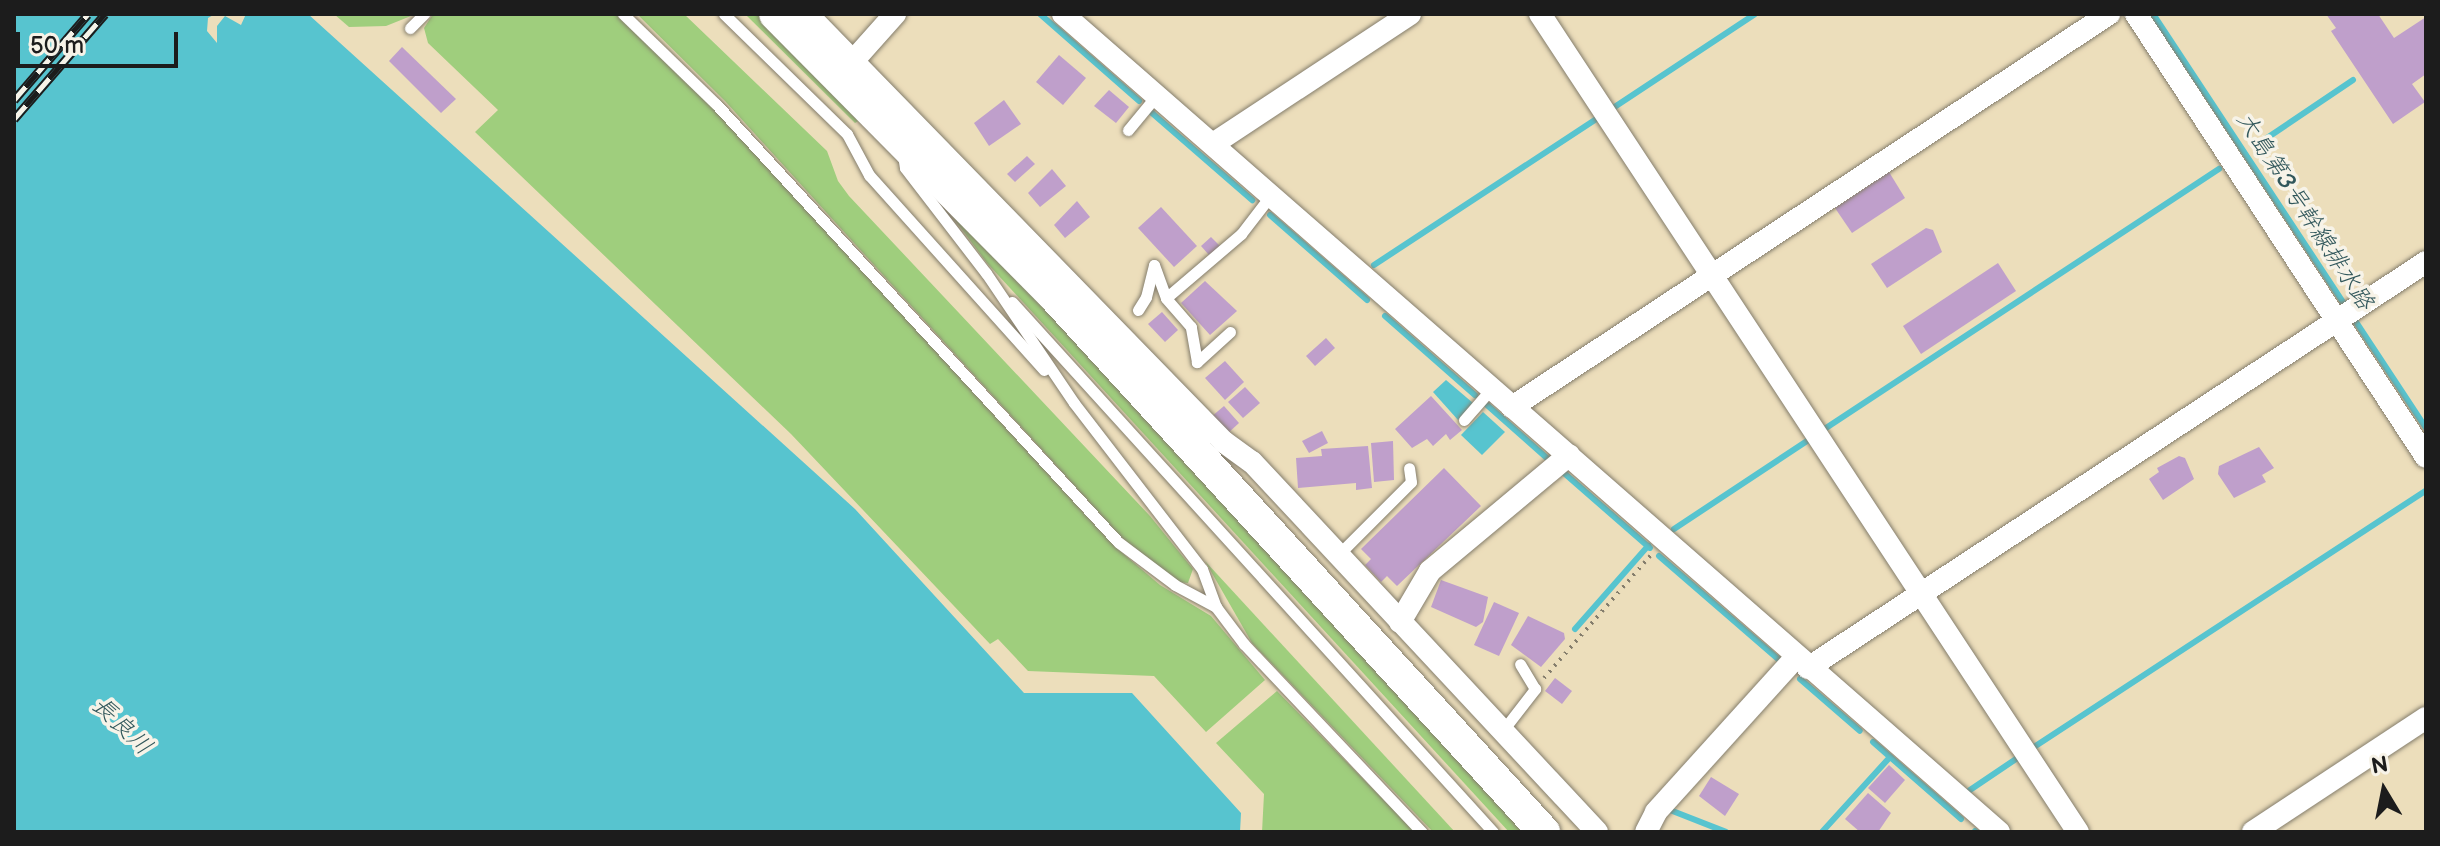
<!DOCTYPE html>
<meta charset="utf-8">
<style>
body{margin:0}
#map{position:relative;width:2440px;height:846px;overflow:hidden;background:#ecdebb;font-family:"Balsamiq Sans","Klee One",sans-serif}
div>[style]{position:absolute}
.green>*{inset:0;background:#9fce7d}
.water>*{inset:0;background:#57c4cf}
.stream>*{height:6px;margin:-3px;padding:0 3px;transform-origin:3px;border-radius:3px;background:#57c4cf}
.building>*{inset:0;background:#bf9fcb}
.path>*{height:4px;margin-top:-2px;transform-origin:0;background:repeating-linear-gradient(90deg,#847d6c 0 2px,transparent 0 8px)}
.roads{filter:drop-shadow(0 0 2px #847d6c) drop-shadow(0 0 2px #847d6c)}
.lane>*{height:11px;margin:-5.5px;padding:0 5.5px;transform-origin:5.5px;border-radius:5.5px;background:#fff}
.street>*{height:22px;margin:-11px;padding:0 11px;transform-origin:11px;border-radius:11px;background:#fff}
.secondary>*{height:32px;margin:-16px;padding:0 16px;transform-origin:16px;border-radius:16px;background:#fff}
.rail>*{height:9px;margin-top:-4.5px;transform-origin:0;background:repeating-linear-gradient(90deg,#f7f3e8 0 18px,#1c1c1c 0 36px);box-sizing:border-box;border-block:2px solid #1c1c1c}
span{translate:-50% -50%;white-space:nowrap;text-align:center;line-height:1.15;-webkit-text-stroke:7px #f7f3e8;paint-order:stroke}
.water-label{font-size:24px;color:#31575b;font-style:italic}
.frame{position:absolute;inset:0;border:16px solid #1c1c1c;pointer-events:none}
.north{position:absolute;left:2344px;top:750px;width:80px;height:80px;-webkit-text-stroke:6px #f7f3e8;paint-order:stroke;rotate:350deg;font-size:22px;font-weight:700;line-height:32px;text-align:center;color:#1c1c1c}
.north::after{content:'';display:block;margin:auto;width:28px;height:36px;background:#1c1c1c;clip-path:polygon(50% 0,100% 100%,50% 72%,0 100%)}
.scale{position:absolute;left:16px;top:32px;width:162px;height:36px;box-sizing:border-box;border:4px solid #1c1c1c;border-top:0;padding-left:10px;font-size:24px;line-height:28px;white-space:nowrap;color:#1c1c1c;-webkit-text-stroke:6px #f7f3e8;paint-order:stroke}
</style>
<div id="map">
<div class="green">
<i style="clip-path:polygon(334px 14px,416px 14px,386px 26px,349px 27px)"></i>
<i style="clip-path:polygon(433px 14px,617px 14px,712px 107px,1113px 545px,1160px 585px,1211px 616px,1265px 680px,1206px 732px,1154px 676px,1028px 671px,998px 639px,990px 644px,791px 434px,475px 132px,498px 110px,428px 43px,424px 28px)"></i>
<i style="clip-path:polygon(637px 14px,684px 14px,827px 151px,838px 181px,849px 196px,1150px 516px,1193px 569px,1188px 583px,1177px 582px,1122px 538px,725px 101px)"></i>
<i style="clip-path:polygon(745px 14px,759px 14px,863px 118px,855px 123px)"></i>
<i style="clip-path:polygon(925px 180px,1530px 832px,1509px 832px,987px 263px)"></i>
<i style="clip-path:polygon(1205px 561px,1455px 832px,1433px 832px,1252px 643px)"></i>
<i style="clip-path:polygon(1277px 691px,1415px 832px,1262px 832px,1264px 794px,1216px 743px)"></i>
</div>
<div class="water">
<i style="clip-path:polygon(14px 14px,215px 14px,208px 18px,207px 31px,217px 43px,217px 26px,225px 16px,241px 25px,246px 14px,308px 14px,855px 509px,1024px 693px,1132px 693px,1241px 813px,1240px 832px,14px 832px)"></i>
<i style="clip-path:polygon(1446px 380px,1473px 403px,1458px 420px,1433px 392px)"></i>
<i style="clip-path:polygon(1483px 412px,1505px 432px,1482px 455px,1461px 435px)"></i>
</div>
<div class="stream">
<i style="left:1040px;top:14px;width:132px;rotate:41.3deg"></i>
<i style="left:2153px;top:14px;width:496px;rotate:56.6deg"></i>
<i style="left:1613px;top:108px;width:170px;rotate:-33.5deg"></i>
<i style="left:1152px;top:113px;width:133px;rotate:41deg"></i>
<i style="left:2261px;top:142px;width:111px;rotate:-34deg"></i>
<i style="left:1270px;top:215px;width:129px;rotate:41.2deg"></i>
<i style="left:1374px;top:265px;width:266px;rotate:-33.3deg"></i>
<i style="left:1385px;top:316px;width:120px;rotate:41.3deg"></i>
<i style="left:1487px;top:405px;width:81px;rotate:41.5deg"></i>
<i style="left:1826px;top:428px;width:471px;rotate:-33.4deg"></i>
<i style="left:1564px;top:473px;width:114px;rotate:41.1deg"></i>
<i style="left:1674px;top:529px;width:159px;rotate:-33.5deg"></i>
<i style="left:1659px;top:556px;width:159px;rotate:40.9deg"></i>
<i style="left:1575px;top:629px;width:111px;rotate:-48.7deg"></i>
<i style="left:1800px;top:679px;width:79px;rotate:40.9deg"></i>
<i style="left:1873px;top:742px;width:117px;rotate:41.2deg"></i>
<i style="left:2034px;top:747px;width:469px;rotate:-33.2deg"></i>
<i style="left:1970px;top:790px;width:59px;rotate:-34deg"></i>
<i style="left:1670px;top:810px;width:60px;rotate:21.4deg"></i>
<i style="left:1975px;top:831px;width:1px;rotate:45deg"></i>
<i style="left:1822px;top:832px;width:101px;rotate:-47.8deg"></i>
</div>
<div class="building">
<i style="clip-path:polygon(2326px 14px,2378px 14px,2394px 38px,2426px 17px,2426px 74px,2412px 84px,2425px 102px,2393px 124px,2331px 31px,2336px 28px)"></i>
<i style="clip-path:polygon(402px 47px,456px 99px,441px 113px,389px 61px)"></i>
<i style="clip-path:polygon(1059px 55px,1086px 78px,1063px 105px,1036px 82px)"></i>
<i style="clip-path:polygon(1109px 90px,1129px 107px,1116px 123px,1094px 106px)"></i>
<i style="clip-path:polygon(1004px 100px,1021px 124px,989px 146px,974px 123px)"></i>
<i style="clip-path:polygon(1027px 156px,1035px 164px,1015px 182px,1007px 174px)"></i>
<i style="clip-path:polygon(1052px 169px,1066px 186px,1040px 207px,1028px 193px)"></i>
<i style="clip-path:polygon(1889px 172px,1905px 198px,1852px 233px,1835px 208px)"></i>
<i style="clip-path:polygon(1077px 201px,1090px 217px,1065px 238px,1054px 225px)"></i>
<i style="clip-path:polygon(1161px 207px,1197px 246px,1174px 267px,1138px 228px)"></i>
<i style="clip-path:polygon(1926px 228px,1933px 230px,1942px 252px,1887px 288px,1871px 264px)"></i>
<i style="clip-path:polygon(1211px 237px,1220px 246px,1209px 255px,1201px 246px)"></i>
<i style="clip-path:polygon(1998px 263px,2016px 291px,1921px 354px,1903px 326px)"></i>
<i style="clip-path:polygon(1205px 281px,1237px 311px,1210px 335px,1181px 303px)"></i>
<i style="clip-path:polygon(1162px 312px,1178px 330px,1165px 342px,1148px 324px)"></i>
<i style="clip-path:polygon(1326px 338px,1335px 348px,1315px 366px,1306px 356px)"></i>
<i style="clip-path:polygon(1225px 361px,1244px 382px,1225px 400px,1205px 378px)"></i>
<i style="clip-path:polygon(1245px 387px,1260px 403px,1243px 418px,1228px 402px)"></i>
<i style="clip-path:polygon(1431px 396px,1462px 430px,1450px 440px,1446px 434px,1433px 446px,1427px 439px,1412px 448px,1395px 429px)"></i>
<i style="clip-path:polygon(1224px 406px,1239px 423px,1227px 434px,1211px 417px)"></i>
<i style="clip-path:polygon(1322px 431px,1328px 443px,1309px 453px,1302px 441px)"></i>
<i style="clip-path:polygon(1393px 441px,1394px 480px,1374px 482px,1371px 443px)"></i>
<i style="clip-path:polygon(1368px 446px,1372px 488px,1356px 490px,1356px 483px,1298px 488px,1296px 458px,1322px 456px,1321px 449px)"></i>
<i style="clip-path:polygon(2259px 447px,2274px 468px,2262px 475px,2266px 482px,2234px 498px,2218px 474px,2219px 466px)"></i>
<i style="clip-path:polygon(2179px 456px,2185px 458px,2194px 479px,2163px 500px,2149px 479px,2159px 472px,2157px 468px)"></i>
<i style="clip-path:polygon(1444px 468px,1481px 506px,1397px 586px,1387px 576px,1381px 582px,1365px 565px,1371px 559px,1361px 549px)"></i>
<i style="clip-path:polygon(1441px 580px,1488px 597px,1483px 622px,1476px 627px,1431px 607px)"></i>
<i style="clip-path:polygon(1494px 602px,1519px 613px,1499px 656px,1474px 645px)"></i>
<i style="clip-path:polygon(1528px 616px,1564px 633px,1565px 639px,1541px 667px,1511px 645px)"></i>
<i style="clip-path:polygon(1555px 678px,1572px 691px,1562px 704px,1545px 691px)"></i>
<i style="clip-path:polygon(1889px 765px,1905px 780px,1885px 803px,1868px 788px)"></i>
<i style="clip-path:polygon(1711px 777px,1739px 794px,1725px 816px,1699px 796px)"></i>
<i style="clip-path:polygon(1868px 793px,1891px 813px,1878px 832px,1860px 832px,1845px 819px)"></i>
</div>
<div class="path">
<i style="left:1544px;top:678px;width:163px;rotate:-49deg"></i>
</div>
<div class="roads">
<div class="lane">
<i style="left:623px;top:14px;width:129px;rotate:44.1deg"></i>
<i style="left:716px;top:104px;width:595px;rotate:47.45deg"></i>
<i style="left:1118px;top:542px;width:71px;rotate:37deg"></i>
<i style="left:1175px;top:585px;width:47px;rotate:28.2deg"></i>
<i style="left:724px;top:14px;width:172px;rotate:44.3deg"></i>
<i style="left:847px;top:134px;width:47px;rotate:61.8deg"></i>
<i style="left:869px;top:175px;width:262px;rotate:48.1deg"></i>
<i style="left:410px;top:28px;width:20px;rotate:-45deg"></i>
<i style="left:1128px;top:130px;width:45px;rotate:-50.4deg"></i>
<i style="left:903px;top:155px;width:13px;rotate:81deg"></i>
<i style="left:905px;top:168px;width:133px;rotate:52.4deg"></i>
<i style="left:986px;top:273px;width:157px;rotate:55.9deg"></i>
<i style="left:1074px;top:403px;width:210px;rotate:52.4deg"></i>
<i style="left:1202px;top:569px;width:40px;rotate:69.8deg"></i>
<i style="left:1216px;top:607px;width:46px;rotate:52.9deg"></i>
<i style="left:1244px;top:644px;width:259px;rotate:46.6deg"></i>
<i style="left:1012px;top:302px;width:716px;rotate:47.77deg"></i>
<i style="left:1138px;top:310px;width:15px;rotate:-58deg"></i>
<i style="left:1146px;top:297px;width:33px;rotate:-76deg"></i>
<i style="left:1154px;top:265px;width:35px;rotate:70deg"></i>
<i style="left:1230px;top:332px;width:45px;rotate:137.7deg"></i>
<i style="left:1197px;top:362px;width:36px;rotate:-100deg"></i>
<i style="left:1191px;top:327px;width:38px;rotate:-131deg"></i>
<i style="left:1166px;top:298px;width:99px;rotate:-40.5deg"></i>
<i style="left:1241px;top:234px;width:49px;rotate:-52.4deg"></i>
<i style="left:1464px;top:420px;width:41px;rotate:-48.9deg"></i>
<i style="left:1338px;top:555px;width:103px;rotate:-45deg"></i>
<i style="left:1411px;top:482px;width:14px;rotate:-98deg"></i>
<i style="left:1504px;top:729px;width:51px;rotate:-52.2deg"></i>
<i style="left:1535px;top:689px;width:29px;rotate:-121deg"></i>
</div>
<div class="street">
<i style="left:807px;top:14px;width:598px;rotate:45.75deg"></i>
<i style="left:1224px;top:442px;width:34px;rotate:36deg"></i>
<i style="left:1252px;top:462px;width:506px;rotate:47deg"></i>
<i style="left:1063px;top:14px;width:1243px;rotate:41.15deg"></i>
<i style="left:1540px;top:14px;width:979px;rotate:56.67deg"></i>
<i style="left:2136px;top:14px;width:529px;rotate:56.79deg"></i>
<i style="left:854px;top:60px;width:62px;rotate:-48.3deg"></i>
<i style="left:1213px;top:144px;width:236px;rotate:-33.4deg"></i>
<i style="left:1512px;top:407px;width:715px;rotate:-33.36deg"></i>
<i style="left:1400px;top:622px;width:59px;rotate:-59.5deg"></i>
<i style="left:1430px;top:571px;width:181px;rotate:-39.8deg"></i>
<i style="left:1808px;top:668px;width:739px;rotate:-33.3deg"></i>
<i style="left:1646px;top:832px;width:22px;rotate:-63deg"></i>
<i style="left:1656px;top:812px;width:209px;rotate:-47.9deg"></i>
<i style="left:2253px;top:832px;width:207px;rotate:-33.4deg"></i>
</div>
<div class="secondary">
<i style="left:775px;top:14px;width:395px;rotate:45.3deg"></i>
<i style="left:1053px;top:295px;width:728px;rotate:47.56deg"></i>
</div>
</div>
<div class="rail">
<i style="left:14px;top:100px;width:113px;rotate:-49.3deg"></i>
<i style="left:14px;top:119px;width:139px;rotate:-49.1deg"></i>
</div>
<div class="water-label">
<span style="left:2305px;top:211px;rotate:57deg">大島第3号幹線排水路</span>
<span style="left:122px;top:726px;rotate:44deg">長良川</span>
</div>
<div class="frame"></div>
<div class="north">N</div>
<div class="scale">50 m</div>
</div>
